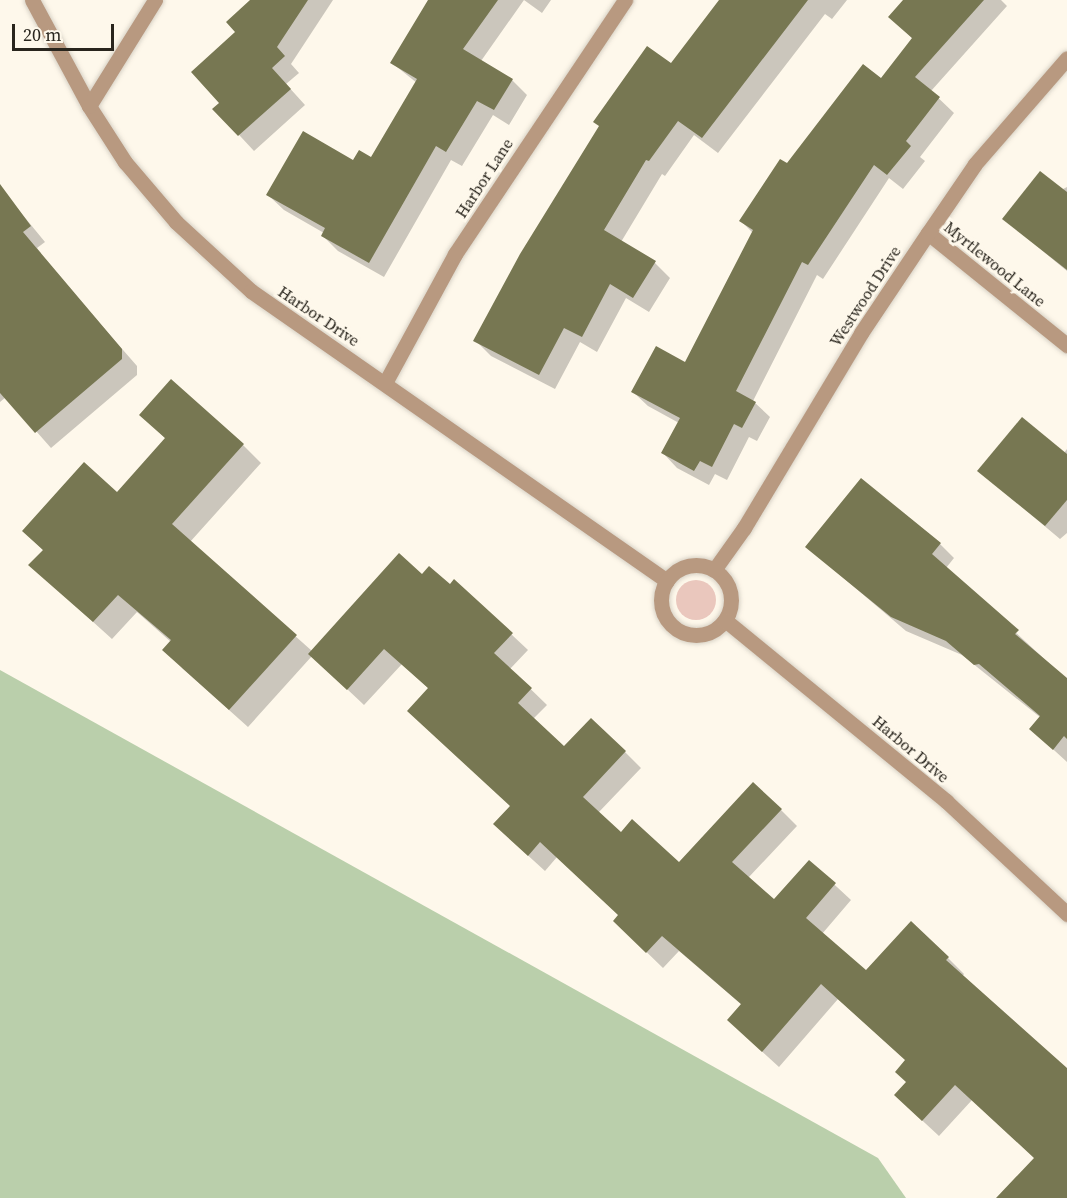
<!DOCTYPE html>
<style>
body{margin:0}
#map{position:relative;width:1067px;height:1198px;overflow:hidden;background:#fef8eb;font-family:"Source Serif 4",serif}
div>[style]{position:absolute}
.green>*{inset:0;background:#eac7bd}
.round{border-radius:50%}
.water>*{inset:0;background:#bacfab}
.shadow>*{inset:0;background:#0003}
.building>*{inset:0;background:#777752}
.roads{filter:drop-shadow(0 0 2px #d8d2c6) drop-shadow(0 0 2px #d8d2c6)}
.minor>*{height:15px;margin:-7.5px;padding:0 7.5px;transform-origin:7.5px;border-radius:7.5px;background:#b89980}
.minor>.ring{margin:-7.5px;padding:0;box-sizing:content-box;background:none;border:15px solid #b89980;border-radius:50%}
span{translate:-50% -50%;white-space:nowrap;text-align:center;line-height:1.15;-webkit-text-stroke:6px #fef8eb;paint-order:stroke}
.street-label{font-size:16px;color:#29251d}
.scale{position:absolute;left:12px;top:24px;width:102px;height:27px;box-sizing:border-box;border:3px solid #29251d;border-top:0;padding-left:8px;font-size:18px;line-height:21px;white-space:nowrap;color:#29251d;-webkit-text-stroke:4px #fef8eb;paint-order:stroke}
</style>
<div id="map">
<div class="green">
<i class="round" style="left:676px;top:580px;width:40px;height:40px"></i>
</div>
<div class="water">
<i style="clip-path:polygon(0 670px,878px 1158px,906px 1198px,0 1198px)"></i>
</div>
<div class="shadow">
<i style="clip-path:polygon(252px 0,333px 0,291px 64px,299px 73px,286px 84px,305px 105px,254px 151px,215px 109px,222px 103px,237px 33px)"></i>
<i style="clip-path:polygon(439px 0,551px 0,542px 13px,524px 0,481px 61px,512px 80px,527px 95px,509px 125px,493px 115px,462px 166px,451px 160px,384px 277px,338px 251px,323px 236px,324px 233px,284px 210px,268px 195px,371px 159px,417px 83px,392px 63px)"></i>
<i style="clip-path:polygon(721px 0,847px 0,832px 19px,825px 14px,718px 153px,694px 135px,665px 176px,662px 174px,621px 242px,655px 263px,670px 278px,649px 312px,626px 298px,597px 352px,580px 342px,555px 389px,491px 356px,475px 340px)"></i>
<i style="clip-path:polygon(905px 0,1001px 0,1007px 6px,931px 91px,954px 113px,920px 157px,925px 161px,903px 189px,889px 178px,823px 279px,817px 275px,753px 401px,770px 417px,757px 441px,749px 437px,727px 480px,715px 474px,709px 485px,677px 468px,663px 453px,679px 423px,648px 406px,633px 392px,685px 364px,753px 233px,741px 221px,787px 165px,882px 80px,913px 39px,890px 17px)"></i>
<i style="clip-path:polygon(1067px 187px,1067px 271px,1004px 219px)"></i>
<i style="clip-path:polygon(8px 197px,45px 242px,37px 248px,41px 253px,0 283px,0 202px)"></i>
<i style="clip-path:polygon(55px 272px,137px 366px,137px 375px,51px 448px,6px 397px,0 402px,0 318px)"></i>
<i style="clip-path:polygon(141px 415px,243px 445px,261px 463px,190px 542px,312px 651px,422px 576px,511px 634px,528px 650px,510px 669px,547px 705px,533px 719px,564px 748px,625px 752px,641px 768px,598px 813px,621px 834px,679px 864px,781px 810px,797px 826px,748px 878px,774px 901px,810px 862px,851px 900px,822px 934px,866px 972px,948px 958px,964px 974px,962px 977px,1067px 1072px,1067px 1198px,998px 1198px,1036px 1159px,972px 1100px,939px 1136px,912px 1111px,907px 1061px,838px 999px,779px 1067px,745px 1036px,742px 1005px,679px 951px,663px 968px,631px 937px,620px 916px,557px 857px,545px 871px,511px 840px,511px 806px,429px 689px,402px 664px,364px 705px,312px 656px,248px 727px,182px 668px,171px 642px,137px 612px,112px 639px,30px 565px,44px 551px,24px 531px,117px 494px,166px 439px)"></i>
<i style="clip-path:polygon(1067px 449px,1067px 533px,1060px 539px,979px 471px,1064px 453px)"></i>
<i style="clip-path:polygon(940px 544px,954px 558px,946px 568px,1067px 680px,1067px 762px,1031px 729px,1041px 718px,962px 655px,906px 631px,807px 547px)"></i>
</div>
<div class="building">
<i style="clip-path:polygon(250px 0,308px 0,277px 47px,285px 56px,272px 68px,291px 89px,238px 136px,212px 109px,219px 103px,191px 72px,235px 32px,226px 22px)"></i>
<i style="clip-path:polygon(428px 0,498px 0,463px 49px,513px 79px,494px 110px,477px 101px,446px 152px,436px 146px,369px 263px,321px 236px,325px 228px,266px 195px,303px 131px,353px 160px,359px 150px,371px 157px,417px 79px,390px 63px)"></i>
<i style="clip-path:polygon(719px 0,808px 0,702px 138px,678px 121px,649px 161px,646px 160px,604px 230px,656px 261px,633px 298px,610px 284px,582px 337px,564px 328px,539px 375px,473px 341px,520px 254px,599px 126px,593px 122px,647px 46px,671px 63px)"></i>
<i style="clip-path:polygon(903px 0,984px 0,915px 77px,940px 97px,906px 141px,911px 146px,887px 175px,874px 165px,808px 265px,802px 262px,736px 391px,756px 402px,742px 428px,734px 424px,712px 467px,700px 461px,694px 471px,661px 453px,680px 418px,631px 392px,656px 346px,685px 362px,753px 230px,739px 221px,780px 159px,787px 163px,863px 64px,881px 78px,912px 38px,888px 17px)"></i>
<i style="clip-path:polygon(1040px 171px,1067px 192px,1067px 270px,1002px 219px)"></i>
<i style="clip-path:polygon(0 184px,31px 226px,23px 232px,122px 349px,122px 359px,35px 433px,0 393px)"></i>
<i style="clip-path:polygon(171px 379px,244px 444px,172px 524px,297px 635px,229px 710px,162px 650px,171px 640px,118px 595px,93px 622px,28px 565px,43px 550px,22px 531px,84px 462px,117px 492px,165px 438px,139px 415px)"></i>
<i style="clip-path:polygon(1022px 417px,1067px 454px,1067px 500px,1045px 526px,977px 471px)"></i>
<i style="clip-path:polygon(861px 478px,941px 543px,932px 554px,1019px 630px,1015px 634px,1067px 678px,1067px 739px,1064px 736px,1053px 750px,1029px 729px,1040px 716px,979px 664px,974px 665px,946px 641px,891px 617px,805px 547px)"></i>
<i style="clip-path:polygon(399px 553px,422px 574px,429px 566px,450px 584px,454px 579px,513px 633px,494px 653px,532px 688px,518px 703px,564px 746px,591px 718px,626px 751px,583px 797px,621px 832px,632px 819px,679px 862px,753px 782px,782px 809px,732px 862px,774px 899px,809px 860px,836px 883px,806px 918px,866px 970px,911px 921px,949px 957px,946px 960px,1067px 1068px,1067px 1198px,996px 1198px,1034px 1158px,955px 1085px,922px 1121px,894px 1095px,906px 1082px,895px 1072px,905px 1060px,821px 984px,762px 1052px,727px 1020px,741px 1004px,662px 936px,646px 953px,613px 921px,618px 915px,540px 842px,528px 856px,493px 824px,510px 806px,407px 711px,428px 688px,384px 649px,347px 690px,308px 654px)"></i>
</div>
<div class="roads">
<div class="minor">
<i style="left:32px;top:0;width:120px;rotate:61.7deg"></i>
<i style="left:89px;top:106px;width:67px;rotate:57.3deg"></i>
<i style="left:125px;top:162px;width:79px;rotate:49.6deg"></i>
<i style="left:176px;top:222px;width:102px;rotate:42.6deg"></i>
<i style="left:251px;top:291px;width:507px;rotate:34.88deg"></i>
<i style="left:89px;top:106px;width:125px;rotate:-58.1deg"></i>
<i style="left:928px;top:233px;width:179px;rotate:38.9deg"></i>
<i style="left:385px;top:383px;width:147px;rotate:-61.5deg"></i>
<i style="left:455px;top:254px;width:306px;rotate:-56.2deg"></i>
<i class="ring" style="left:661px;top:565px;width:55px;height:55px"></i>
<i style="left:714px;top:570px;width:52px;rotate:-54.5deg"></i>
<i style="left:744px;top:528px;width:227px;rotate:-59deg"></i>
<i style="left:861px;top:333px;width:120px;rotate:-56.2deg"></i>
<i style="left:928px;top:233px;width:83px;rotate:-55.7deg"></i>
<i style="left:975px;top:164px;width:140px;rotate:-49deg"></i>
<i style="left:725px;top:620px;width:286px;rotate:39.3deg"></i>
<i style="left:946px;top:801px;width:166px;rotate:43deg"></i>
</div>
</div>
<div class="street-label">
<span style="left:484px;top:178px;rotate:-57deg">Harbor Lane</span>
<span style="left:995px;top:264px;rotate:39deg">Myrtlewood Lane</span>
<span style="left:865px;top:296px;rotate:-57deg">Westwood Drive</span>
<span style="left:319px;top:316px;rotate:34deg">Harbor Drive</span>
<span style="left:911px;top:749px;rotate:40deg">Harbor Drive</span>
</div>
<div class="scale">20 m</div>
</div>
